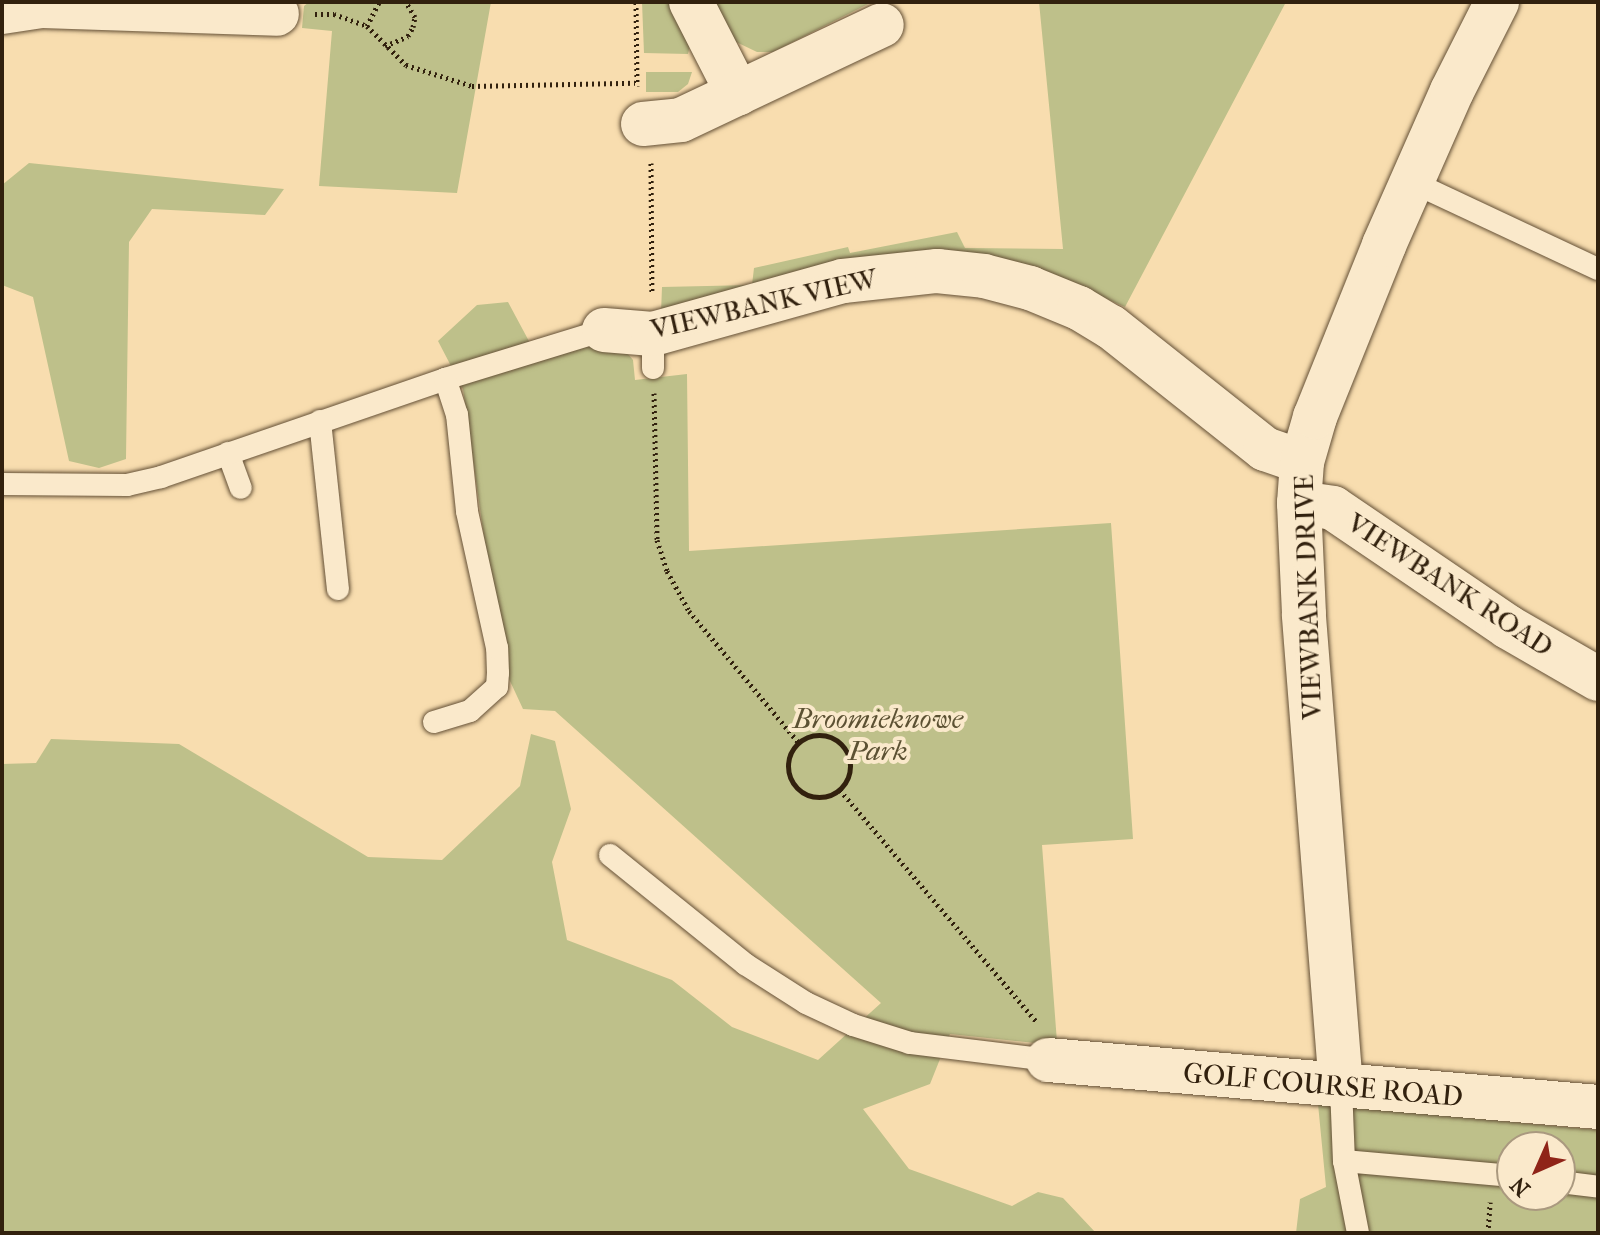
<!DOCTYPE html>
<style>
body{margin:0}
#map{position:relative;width:1600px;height:1235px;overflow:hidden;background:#f8ddaf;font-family:"IM FELL French Canon",serif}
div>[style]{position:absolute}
.green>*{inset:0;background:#bec08a}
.path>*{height:5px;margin-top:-2.5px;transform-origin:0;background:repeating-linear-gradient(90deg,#32210e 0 2px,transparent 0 6px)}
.path>.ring{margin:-2.5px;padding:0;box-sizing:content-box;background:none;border:5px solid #32210e;border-radius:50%}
.roads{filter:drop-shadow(0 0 2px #645036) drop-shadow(0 0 2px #645036)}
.service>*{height:22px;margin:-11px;padding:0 11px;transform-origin:11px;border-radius:11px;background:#fae9cb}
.minor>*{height:44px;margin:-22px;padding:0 22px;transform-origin:22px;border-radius:22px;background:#fae9cb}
span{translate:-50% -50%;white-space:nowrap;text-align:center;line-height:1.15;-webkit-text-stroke:8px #fae9cb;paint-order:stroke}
.street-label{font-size:28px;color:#32210e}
.park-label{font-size:28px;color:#5c5133;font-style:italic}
.frame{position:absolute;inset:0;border:4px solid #32210e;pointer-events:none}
.north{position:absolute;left:1496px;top:1131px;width:80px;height:80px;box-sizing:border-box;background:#fae9cb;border:2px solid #aa997f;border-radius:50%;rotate:225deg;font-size:22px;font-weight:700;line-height:32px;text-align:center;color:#32210e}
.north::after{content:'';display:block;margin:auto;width:28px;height:36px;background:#8f2418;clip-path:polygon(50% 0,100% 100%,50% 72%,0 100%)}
</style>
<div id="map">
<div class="green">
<i style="clip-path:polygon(309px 2px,491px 2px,457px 193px,319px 186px,332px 31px,302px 28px,304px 6px)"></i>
<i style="clip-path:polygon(642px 2px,674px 2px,690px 45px,688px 54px,644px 53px)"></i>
<i style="clip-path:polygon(708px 2px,867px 2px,868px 4px,773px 52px,757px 52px,732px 40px)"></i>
<i style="clip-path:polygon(1039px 2px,1286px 2px,1125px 307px,1066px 281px,661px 313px,662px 287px,752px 285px,754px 268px,848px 247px,850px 253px,957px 232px,965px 248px,1063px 249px)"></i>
<i style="clip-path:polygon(646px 72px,692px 72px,688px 84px,678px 92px,646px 92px)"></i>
<i style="clip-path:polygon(29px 163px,284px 189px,265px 215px,152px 209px,129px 242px,126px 459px,99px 468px,69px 461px,33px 297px,2px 285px,2px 185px)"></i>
<i style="clip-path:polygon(508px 302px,538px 358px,601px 341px,623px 348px,633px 360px,635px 380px,687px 374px,689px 551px,1111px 523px,1133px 839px,1042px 845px,1057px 1042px,1045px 1044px,950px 1034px,930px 1084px,863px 1109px,909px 1169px,1012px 1206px,1038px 1192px,1063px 1198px,1096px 1233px,2px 1233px,2px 764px,36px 763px,51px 739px,179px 744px,368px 857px,442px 860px,520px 786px,531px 734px,555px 741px,571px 809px,552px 862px,567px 940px,672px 980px,732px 1027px,818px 1060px,881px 1003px,555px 711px,523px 709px,502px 664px,463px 389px,438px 341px,477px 305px)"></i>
<i style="clip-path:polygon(evenodd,1318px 1104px,1598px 1130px,1598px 1233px,1296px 1233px,1300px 1199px,1326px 1187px,1318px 1104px,1512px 1147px,1560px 1147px,1560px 1195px,1512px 1195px,1512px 1147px)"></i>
</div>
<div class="path">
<i style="left:636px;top:2px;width:84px;rotate:89.3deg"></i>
<i style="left:315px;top:14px;width:19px"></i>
<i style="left:334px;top:14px;width:35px;rotate:20deg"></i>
<i style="left:367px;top:26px;width:55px;rotate:45deg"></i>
<i style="left:406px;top:65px;width:69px;rotate:17.7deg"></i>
<i style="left:472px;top:86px;width:163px;rotate:-1.1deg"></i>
<i style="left:367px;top:26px;width:27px;rotate:-63deg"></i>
<i style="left:385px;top:46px;width:25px;rotate:-23deg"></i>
<i style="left:408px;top:36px;width:10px;rotate:-61deg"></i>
<i style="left:413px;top:27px;width:10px;rotate:-79deg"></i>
<i style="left:415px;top:17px;width:17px;rotate:-121deg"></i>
<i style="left:651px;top:163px;width:130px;rotate:89.6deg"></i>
<i style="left:654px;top:393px;width:147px;rotate:88.8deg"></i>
<i style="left:657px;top:540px;width:33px;rotate:72deg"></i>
<i style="left:667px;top:571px;width:46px;rotate:61.2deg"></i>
<i style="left:689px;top:611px;width:170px;rotate:50.2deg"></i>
<i class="ring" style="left:788px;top:735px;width:57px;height:57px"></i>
<i style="left:840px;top:790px;width:304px;rotate:49.7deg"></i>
<i style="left:1488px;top:1233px;width:31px;rotate:-86deg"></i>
</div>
<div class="roads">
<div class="service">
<i style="left:1412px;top:182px;width:205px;rotate:25.1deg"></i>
<i style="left:653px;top:334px;width:34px;rotate:90deg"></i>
<i style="left:320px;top:421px;width:169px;rotate:83.9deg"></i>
<i style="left:228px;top:453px;width:37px;rotate:70deg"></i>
<i style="left:2px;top:484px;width:125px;rotate:0.5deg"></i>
<i style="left:127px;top:485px;width:35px;rotate:-13deg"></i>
<i style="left:161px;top:477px;width:300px;rotate:-19deg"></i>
<i style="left:445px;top:379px;width:166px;rotate:-17.1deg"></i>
<i style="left:434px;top:722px;width:38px;rotate:-17deg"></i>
<i style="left:470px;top:711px;width:36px;rotate:-42deg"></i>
<i style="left:497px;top:687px;width:14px;rotate:-86deg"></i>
<i style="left:498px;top:673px;width:25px;rotate:-92deg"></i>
<i style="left:497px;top:648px;width:140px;rotate:-102.4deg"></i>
<i style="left:467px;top:511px;width:97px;rotate:-95.9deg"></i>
<i style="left:457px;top:415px;width:38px;rotate:-108deg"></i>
<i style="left:610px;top:855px;width:174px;rotate:38.9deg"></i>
<i style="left:745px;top:964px;width:72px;rotate:32.6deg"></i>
<i style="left:806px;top:1003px;width:52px;rotate:25.1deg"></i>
<i style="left:853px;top:1025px;width:60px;rotate:17.5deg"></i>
<i style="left:910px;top:1043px;width:139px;rotate:7deg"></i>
<i style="left:1341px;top:1087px;width:74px;rotate:87.7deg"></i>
<i style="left:1344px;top:1161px;width:73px;rotate:79deg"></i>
<i style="left:1344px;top:1161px;width:169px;rotate:5.1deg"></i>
<i style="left:1560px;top:1182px;width:38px;rotate:7deg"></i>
</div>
<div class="minor">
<i style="left:691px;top:2px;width:103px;rotate:62.9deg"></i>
<i style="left:2px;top:12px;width:40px;rotate:-8.5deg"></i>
<i style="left:42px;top:6px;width:235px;rotate:1.9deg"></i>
<i style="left:643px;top:124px;width:38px;rotate:-6deg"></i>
<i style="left:681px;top:120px;width:222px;rotate:-25.3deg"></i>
<i style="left:604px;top:330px;width:49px;rotate:4.7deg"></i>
<i style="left:653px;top:334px;width:197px;rotate:-15.6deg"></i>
<i style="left:843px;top:281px;width:95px;rotate:-6.1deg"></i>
<i style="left:937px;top:271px;width:47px;rotate:6.1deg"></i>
<i style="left:984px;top:276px;width:48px;rotate:14.6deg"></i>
<i style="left:1030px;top:288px;width:53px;rotate:22.2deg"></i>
<i style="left:1079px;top:308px;width:37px;rotate:31deg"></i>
<i style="left:1111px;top:327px;width:196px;rotate:38.4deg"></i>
<i style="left:1265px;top:449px;width:39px;rotate:19deg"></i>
<i style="left:1299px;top:503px;width:34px;rotate:8deg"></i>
<i style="left:1333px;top:508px;width:212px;rotate:34.2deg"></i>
<i style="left:1508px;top:627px;width:104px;rotate:30deg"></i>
<i style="left:1048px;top:1060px;width:552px;rotate:4.88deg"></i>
<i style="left:1341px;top:1087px;width:474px;rotate:-94.5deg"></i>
<i style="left:1304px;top:614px;width:111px;rotate:-92.6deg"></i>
<i style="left:1299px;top:503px;width:41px;rotate:-85.8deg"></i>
<i style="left:1302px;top:462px;width:47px;rotate:-73.9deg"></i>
<i style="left:1315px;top:417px;width:185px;rotate:-68.1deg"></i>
<i style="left:1384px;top:245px;width:168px;rotate:-66.2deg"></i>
<i style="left:1452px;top:91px;width:100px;rotate:-63.2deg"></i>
</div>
</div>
<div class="street-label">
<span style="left:764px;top:304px;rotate:-13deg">VIEWBANK VIEW</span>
<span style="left:1450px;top:585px;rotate:33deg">VIEWBANK ROAD</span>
<span style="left:1308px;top:597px;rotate:-92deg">VIEWBANK DRIVE</span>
<span style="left:1323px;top:1085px;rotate:5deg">GOLF COURSE ROAD</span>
</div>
<div class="park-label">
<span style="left:878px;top:735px">Broomieknowe<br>Park</span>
</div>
<div class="frame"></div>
<div class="north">N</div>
</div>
